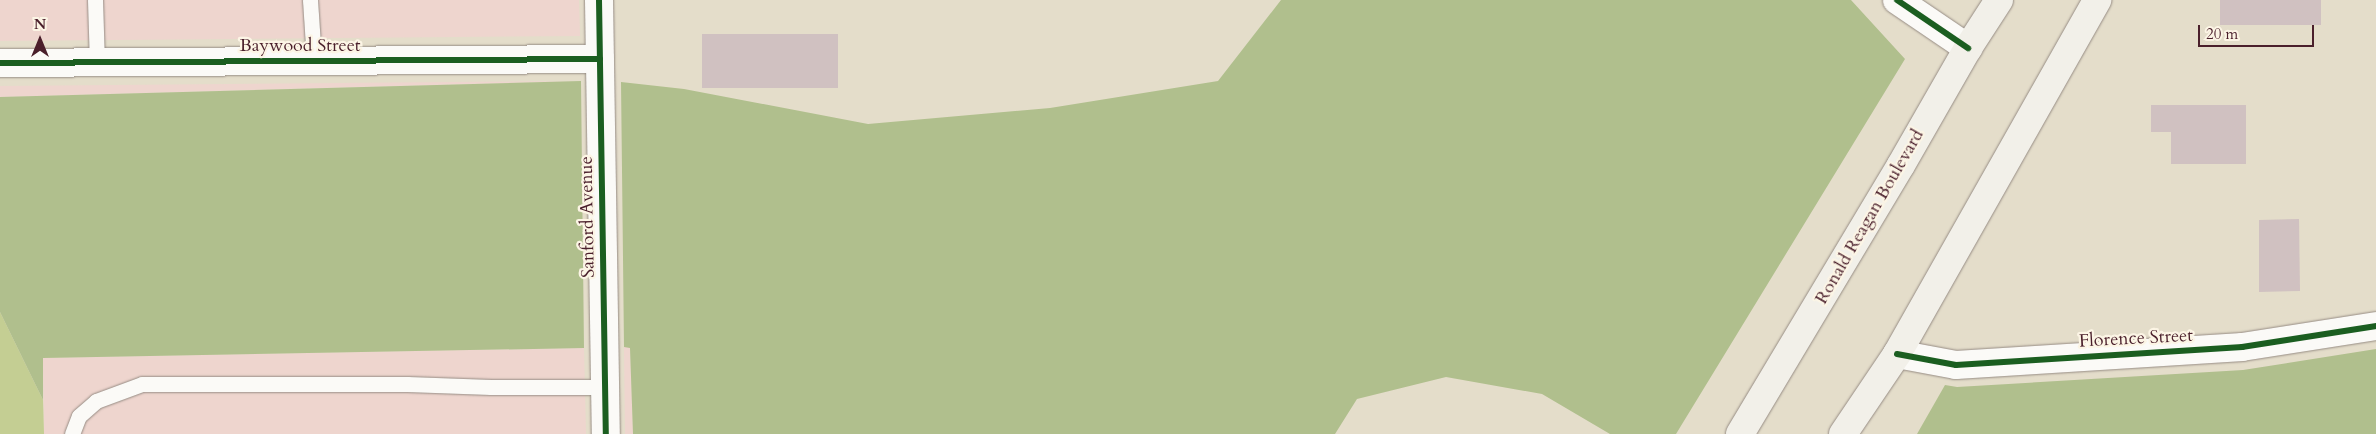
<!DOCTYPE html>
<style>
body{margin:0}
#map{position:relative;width:2376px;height:434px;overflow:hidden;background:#e4ddca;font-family:Cardo,serif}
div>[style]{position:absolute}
.built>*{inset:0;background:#eed5ce}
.green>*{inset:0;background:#c4ce93}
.forest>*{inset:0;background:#b0bf8d}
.building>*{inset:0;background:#d0c1c1}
.roads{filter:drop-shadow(0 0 1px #968c84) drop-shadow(0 0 1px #968c84)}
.service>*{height:15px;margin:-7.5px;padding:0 7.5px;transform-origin:7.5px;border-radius:7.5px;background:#fbfaf7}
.minor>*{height:28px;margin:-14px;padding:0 14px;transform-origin:14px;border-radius:14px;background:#fbfaf7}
.tertiary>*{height:28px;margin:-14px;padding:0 14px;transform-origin:14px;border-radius:14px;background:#fbfaf7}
.secondary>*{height:28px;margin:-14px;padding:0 14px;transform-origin:14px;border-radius:14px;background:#f2f0e9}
.cycleway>*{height:6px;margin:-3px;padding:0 3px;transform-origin:3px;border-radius:3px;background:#1b5e20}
span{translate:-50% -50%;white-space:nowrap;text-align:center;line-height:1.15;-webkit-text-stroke:4.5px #fcf5e5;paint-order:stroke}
.street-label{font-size:18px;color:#4a1f2b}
.north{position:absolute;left:15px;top:15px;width:50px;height:50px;-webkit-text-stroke:4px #fcf5e5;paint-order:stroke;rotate:0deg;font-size:14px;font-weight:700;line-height:20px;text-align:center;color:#4a1f2b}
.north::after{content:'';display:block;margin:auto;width:18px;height:22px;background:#4a1f2b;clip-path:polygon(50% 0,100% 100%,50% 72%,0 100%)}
.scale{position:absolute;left:2198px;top:25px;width:116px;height:22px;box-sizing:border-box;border:2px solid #4a1f2b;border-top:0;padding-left:6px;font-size:15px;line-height:18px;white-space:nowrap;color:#4a1f2b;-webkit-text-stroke:4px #fcf5e5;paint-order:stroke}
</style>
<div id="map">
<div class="built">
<i style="clip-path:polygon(0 0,579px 0,580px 36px,0 41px)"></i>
<i style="clip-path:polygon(570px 81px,0 97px,0 86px)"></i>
<i style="clip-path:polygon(624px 347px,630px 347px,633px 434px,625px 434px)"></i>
<i style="clip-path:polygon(584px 348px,586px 434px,44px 434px,43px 358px)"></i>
</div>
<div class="green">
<i style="clip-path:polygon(0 312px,43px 400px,44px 434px,0 434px)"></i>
</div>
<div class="forest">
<i style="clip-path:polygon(1281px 0,1851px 0,1905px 59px,1676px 434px,1610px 434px,1542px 394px,1446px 377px,1357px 399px,1335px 434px,633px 434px,630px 348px,624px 347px,621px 82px,684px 89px,868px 124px,1050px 108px,1218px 81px)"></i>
<i style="clip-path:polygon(581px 81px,584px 348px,43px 358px,43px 400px,0 312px,0 97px)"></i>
<i style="clip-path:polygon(2376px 349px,2376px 434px,1917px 434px,1945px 385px,1957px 387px,2243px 370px)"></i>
</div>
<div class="building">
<i style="clip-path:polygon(2220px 0,2321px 0,2321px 25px,2220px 25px)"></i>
<i style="clip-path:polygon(702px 34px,838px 34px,838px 88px,702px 88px)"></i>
<i style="clip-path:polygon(2151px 105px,2246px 105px,2246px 164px,2171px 164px,2171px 132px,2151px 132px)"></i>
<i style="clip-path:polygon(2299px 219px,2300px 291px,2259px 292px,2259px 220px)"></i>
</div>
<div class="roads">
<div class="service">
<i style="left:95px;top:0;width:63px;rotate:88.2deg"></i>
<i style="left:310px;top:0;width:61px;rotate:86.2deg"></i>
<i style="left:72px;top:434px;width:19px;rotate:-69deg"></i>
<i style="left:79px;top:416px;width:23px;rotate:-41deg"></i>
<i style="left:96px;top:401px;width:49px;rotate:-20.3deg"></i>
<i style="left:142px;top:384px;width:265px"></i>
<i style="left:407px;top:384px;width:84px;rotate:2deg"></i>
<i style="left:491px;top:387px;width:114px"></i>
</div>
<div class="minor">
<i style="left:1897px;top:0;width:86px;rotate:34.1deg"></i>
<i style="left:0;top:63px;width:600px;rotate:-0.38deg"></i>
<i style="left:1897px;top:354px;width:60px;rotate:10.6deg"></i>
<i style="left:1956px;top:365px;width:287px;rotate:-3.6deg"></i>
<i style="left:2242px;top:347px;width:136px;rotate:-8.9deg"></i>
</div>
<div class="tertiary">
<i style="left:599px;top:0;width:434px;rotate:89.1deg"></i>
</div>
<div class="secondary">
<i style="left:1740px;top:434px;width:313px;rotate:-59.1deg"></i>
<i style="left:1901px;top:165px;width:135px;rotate:-60.2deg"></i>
<i style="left:1968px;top:48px;width:57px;rotate:-57.1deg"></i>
<i style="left:1843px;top:434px;width:97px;rotate:-56deg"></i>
<i style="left:1897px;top:354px;width:407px;rotate:-60.5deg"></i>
</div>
</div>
<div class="cycleway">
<i style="left:599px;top:0;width:434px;rotate:89.1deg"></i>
<i style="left:1897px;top:0;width:86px;rotate:34.1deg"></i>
<i style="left:0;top:63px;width:600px;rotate:-0.38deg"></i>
<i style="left:1897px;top:354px;width:60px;rotate:10.6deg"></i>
<i style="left:1956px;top:365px;width:287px;rotate:-3.6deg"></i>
<i style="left:2242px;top:347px;width:136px;rotate:-8.9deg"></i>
</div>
<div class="street-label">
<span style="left:300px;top:46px">Baywood Street</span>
<span style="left:588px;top:217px;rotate:-91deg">Sanford Avenue</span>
<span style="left:1870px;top:217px;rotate:-60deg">Ronald Reagan Boulevard</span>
<span style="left:2136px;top:339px;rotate:-3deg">Florence Street</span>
</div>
<div class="north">N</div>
<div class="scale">20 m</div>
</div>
